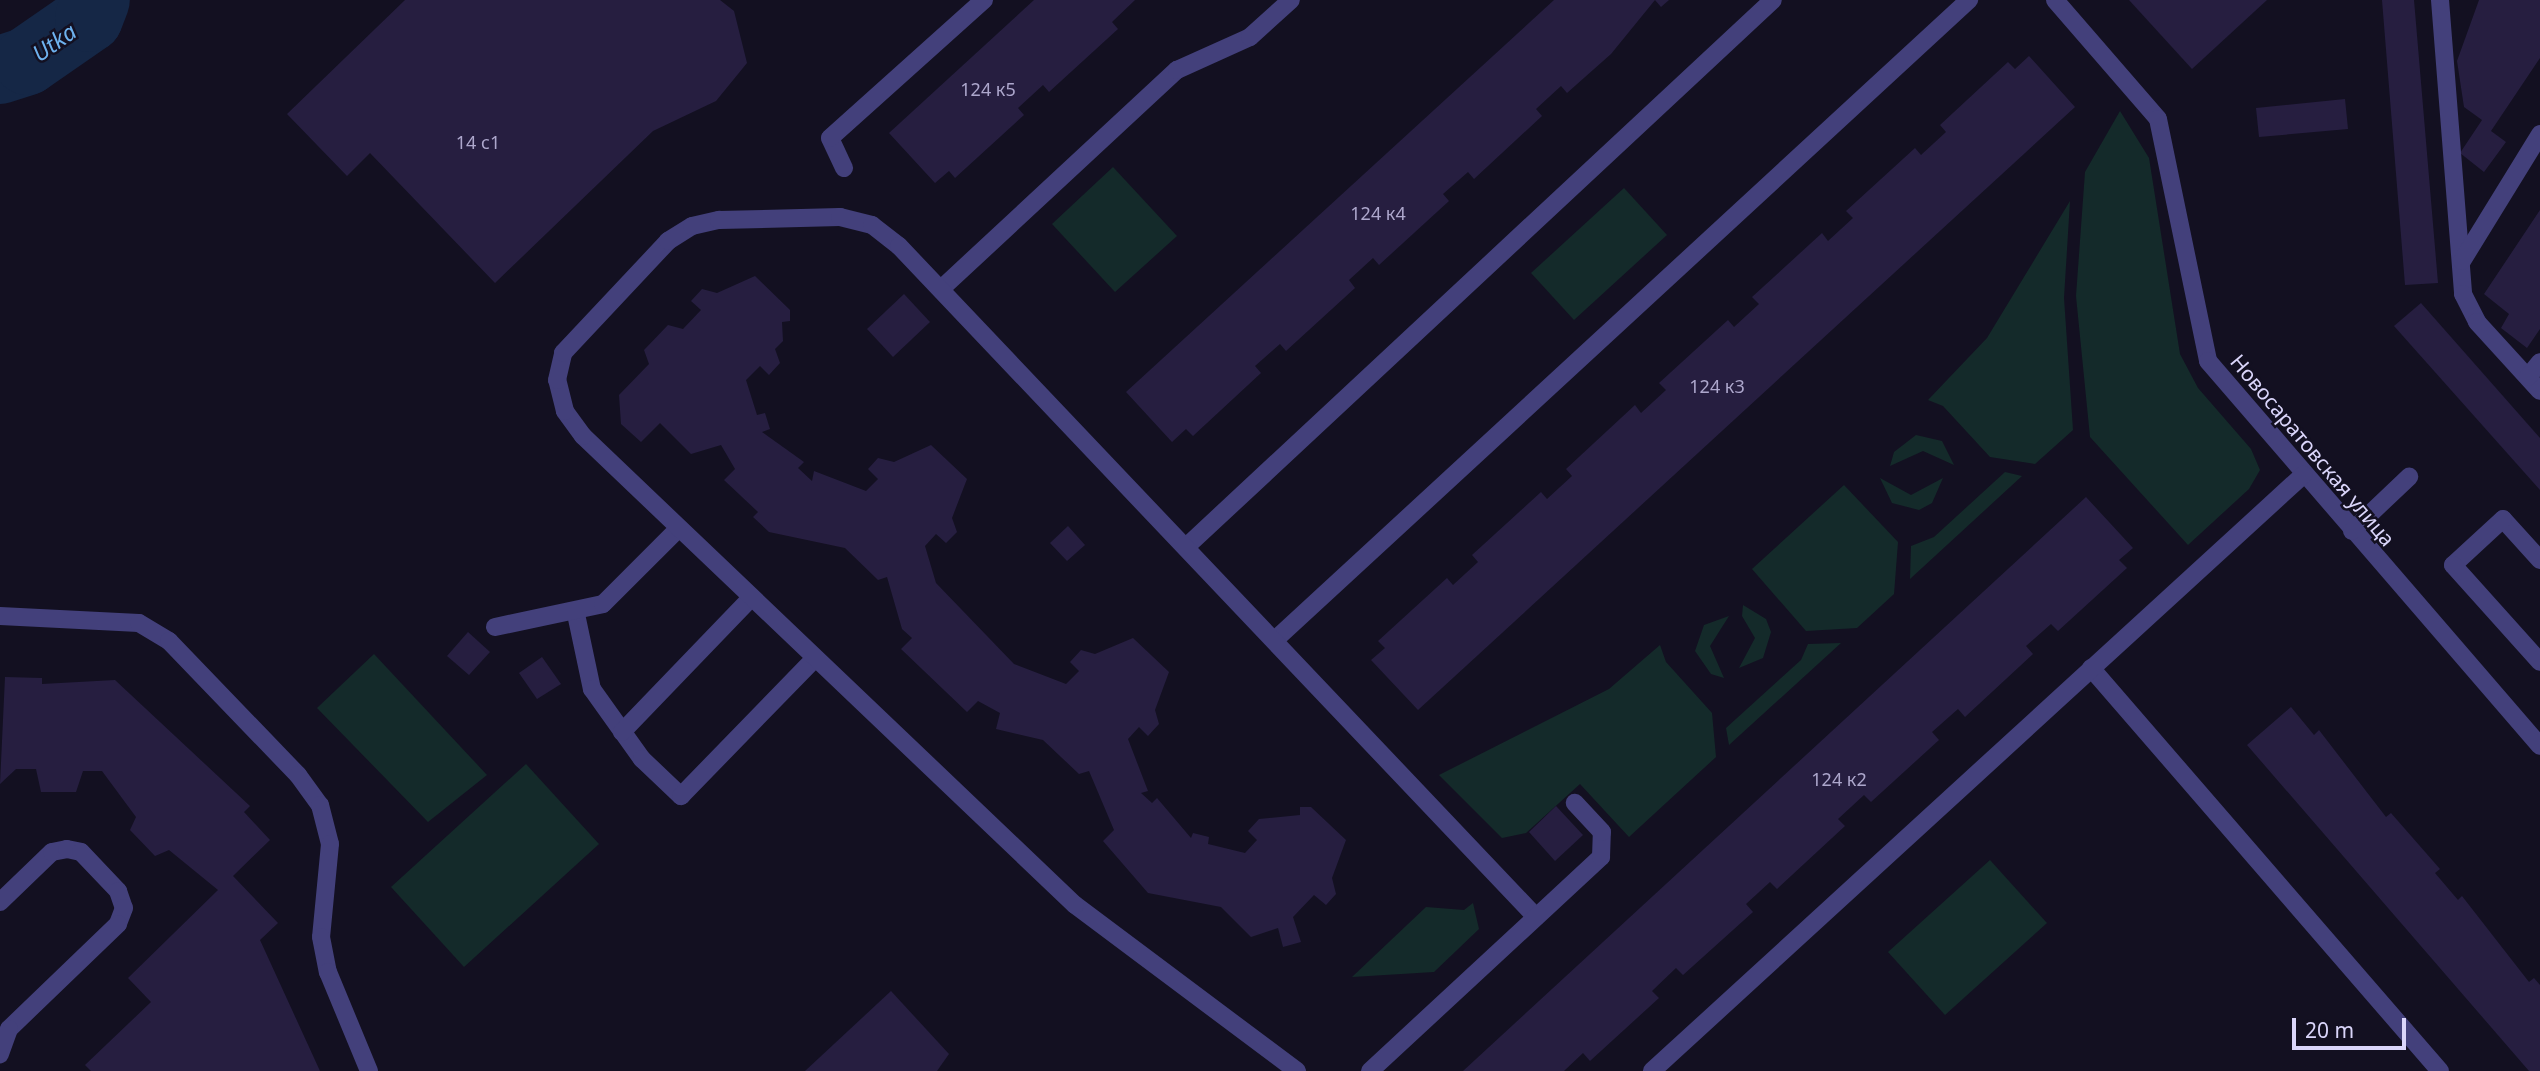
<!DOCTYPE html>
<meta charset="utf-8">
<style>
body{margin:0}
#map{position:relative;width:2540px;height:1071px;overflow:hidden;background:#131021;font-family:"Noto Sans",sans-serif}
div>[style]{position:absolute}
.green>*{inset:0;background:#142a2a}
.river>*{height:68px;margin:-34px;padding:0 34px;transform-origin:34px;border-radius:34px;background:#152746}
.building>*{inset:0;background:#261e40}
.minor>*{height:18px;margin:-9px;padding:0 9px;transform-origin:9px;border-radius:9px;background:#43407b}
span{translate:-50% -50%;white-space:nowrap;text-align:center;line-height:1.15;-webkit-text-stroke:5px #131021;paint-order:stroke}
.number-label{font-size:18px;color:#ada7cc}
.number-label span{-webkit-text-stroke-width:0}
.street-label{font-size:21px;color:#dad5fa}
.water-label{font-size:23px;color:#6eb2ef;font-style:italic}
.scale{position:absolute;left:2292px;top:1018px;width:114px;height:32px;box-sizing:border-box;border:4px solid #dad5fa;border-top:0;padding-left:9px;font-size:21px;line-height:24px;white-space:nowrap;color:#dad5fa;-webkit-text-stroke:5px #131021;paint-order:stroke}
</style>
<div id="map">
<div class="green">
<i style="clip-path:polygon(2120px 111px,2149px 158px,2180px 354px,2198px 388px,2251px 449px,2260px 470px,2249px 489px,2188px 545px,2090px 437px,2076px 296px,2085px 172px)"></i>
<i style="clip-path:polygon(1113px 167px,1177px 236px,1115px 292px,1052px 224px)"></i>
<i style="clip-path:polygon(1624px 188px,1667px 235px,1574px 320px,1531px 273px)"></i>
<i style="clip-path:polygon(2070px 201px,2064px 298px,2073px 430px,2035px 464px,1990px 457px,1943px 406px,1928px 400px,1987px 338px)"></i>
<i style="clip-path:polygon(1916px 435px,1942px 441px,1954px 465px,1923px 451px,1890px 466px,1894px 452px)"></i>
<i style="clip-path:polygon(2005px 472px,2022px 476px,1910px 579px,1911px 546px,1934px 537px)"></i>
<i style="clip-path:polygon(1880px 478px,1911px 495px,1943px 478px,1932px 503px,1919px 510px,1892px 503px)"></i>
<i style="clip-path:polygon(1844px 485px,1898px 542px,1894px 594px,1857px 628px,1806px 631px,1752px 569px)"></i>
<i style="clip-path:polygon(1743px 605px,1766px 619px,1771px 632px,1763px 658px,1739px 668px,1755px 638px,1742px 616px)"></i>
<i style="clip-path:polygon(1729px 616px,1710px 646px,1724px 678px,1711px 674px,1695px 651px,1704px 625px)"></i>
<i style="clip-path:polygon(1841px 643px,1729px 745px,1726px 728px,1801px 660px,1808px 644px)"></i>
<i style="clip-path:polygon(1660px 645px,1666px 662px,1712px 713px,1716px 757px,1629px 837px,1580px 784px,1526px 833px,1502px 838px,1439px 775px,1609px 689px)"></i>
<i style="clip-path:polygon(374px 654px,487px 775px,428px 822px,317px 708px)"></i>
<i style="clip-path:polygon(526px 764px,599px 844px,464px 967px,391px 887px)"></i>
<i style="clip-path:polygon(1990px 860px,2047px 923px,1945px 1015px,1888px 952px)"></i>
<i style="clip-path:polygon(1473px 903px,1479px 929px,1434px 972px,1352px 977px,1426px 907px,1464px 910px)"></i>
</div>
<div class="river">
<i style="left:0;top:70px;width:28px;rotate:-18deg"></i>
<i style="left:27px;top:61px;width:75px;rotate:-34.7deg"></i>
<i style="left:89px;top:18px;width:19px;rotate:-69deg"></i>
</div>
<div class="building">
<i style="clip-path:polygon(405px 0,720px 0,734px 11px,747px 63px,716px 101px,653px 131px,495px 283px,370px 153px,347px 176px,287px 114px)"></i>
<i style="clip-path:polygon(1034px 0,1135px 0,1112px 22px,1118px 29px,1049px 92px,1043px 85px,1018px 108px,1024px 115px,955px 178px,949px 171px,935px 183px,889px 133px)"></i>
<i style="clip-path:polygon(1554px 0,1669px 0,1661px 7px,1655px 0,1611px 54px,1567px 93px,1561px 86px,1536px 109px,1542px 116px,1474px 179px,1468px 172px,1443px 194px,1449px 201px,1379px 265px,1373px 258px,1349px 280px,1355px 288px,1286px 351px,1280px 344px,1255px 366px,1261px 373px,1193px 436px,1186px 429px,1172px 442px,1126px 392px)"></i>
<i style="clip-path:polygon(2129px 0,2267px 0,2192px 69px)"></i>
<i style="clip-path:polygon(2382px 0,2414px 0,2438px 283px,2405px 285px)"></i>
<i style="clip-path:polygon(2479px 0,2540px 0,2540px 58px,2491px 131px,2506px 142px,2484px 172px,2460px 153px,2482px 120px,2464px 107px,2457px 61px)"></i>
<i style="clip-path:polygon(2029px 56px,2075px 107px,1418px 710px,1371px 660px,1385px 648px,1378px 641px,1447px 578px,1453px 585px,1478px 562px,1472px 555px,1541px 492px,1547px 499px,1572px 476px,1566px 469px,1635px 405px,1641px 413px,1666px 390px,1659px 383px,1728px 320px,1734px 327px,1759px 304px,1752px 297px,1822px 233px,1828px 241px,1853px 218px,1846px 211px,1915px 148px,1921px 155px,1946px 132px,1940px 125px,2008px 62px,2015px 69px)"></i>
<i style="clip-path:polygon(2345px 99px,2348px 129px,2259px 137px,2256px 108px)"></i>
<i style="clip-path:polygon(2540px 210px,2540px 329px,2527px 348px,2501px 328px,2509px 314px,2484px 294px)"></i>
<i style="clip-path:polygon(755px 276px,790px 310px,790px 321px,782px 322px,783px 341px,775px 349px,780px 363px,769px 375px,760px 366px,746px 380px,757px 415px,765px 413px,770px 429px,762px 432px,804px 462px,798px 468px,812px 481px,814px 471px,866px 491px,878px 479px,868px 469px,878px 458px,894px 462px,931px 445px,967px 479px,952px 518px,957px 532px,946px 543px,936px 534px,925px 546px,936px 583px,1014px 664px,1066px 684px,1079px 671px,1070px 662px,1081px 650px,1095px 654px,1133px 638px,1169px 672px,1155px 710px,1159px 724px,1148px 736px,1139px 727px,1128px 739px,1148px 791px,1141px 793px,1152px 803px,1157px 798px,1191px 838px,1193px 833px,1209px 837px,1208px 844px,1245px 853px,1257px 840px,1248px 831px,1259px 819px,1300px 815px,1300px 807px,1311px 807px,1346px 840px,1332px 878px,1336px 894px,1326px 905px,1314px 895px,1293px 917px,1301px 942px,1283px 947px,1278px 928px,1251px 937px,1221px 907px,1148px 893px,1103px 841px,1114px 830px,1089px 771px,1079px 774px,1043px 740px,996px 729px,1000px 713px,978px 701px,967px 712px,901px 649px,912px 638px,902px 629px,887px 577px,878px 580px,845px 548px,769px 532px,753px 517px,758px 512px,724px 480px,735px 469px,721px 445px,691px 454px,660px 423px,641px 442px,621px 424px,619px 395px,649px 364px,644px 350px,668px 325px,683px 329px,701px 310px,691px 301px,702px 289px,717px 293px)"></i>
<i style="clip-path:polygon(904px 294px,930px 322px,893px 357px,867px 329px)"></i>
<i style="clip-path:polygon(2421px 303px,2540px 438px,2540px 490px,2394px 326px)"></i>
<i style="clip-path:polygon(2086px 497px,2133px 548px,2119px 560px,2127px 568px,2058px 631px,2051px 624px,2026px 646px,2033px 654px,1965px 717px,1958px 709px,1932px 732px,1939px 740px,1871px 802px,1864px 795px,1838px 819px,1845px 826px,1777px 889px,1770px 882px,1746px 904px,1753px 912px,1683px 975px,1676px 968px,1652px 991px,1659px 998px,1590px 1061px,1583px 1053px,1564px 1071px,1463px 1071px)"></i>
<i style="clip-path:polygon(1068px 526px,1085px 545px,1067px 561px,1050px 543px)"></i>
<i style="clip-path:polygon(468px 632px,490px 652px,469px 675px,447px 656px)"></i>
<i style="clip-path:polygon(542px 657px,561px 684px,537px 699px,519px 673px)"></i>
<i style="clip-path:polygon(5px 677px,42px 678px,42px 684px,115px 680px,250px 806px,244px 812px,270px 840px,233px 876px,278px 923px,260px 940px,320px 1071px,91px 1071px,85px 1065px,151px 1002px,128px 978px,218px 890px,169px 850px,155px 856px,130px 830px,136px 817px,102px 771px,83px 771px,76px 792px,41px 792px,36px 769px,16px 769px,0 784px)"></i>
<i style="clip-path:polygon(2291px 707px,2314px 735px,2319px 730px,2386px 817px,2391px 813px,2440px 869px,2435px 873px,2458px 900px,2462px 896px,2529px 982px,2534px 978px,2540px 985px,2540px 1071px,2529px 1071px,2247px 745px)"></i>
<i style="clip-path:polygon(1556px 806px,1583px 835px,1555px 861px,1529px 832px)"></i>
<i style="clip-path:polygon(891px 991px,949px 1054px,937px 1071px,805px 1071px)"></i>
</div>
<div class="minor">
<i style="left:2055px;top:0;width:157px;rotate:49.1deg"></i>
<i style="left:2158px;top:119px;width:247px;rotate:78.3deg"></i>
<i style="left:2208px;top:361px;width:508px;rotate:49.23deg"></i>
<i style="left:2440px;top:0;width:295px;rotate:85.5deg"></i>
<i style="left:2463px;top:294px;width:31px;rotate:63deg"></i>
<i style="left:2477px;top:322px;width:93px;rotate:47.6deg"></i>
<i style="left:844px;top:168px;width:33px;rotate:-115deg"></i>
<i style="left:830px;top:138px;width:207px;rotate:-41.9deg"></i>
<i style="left:2462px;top:261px;width:149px;rotate:-58.4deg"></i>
<i style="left:941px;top:289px;width:322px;rotate:-42.9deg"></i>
<i style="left:1177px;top:70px;width:80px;rotate:-24.3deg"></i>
<i style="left:1250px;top:37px;width:55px;rotate:-42.1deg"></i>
<i style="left:2528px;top:377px;width:19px;rotate:-51deg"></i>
<i style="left:2352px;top:531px;width:79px;rotate:-43.5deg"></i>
<i style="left:1186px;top:547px;width:802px;rotate:-42.98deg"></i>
<i style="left:2540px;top:560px;width:55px;rotate:-132.1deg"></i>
<i style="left:2503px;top:519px;width:68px;rotate:137.4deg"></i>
<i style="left:2453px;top:565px;width:130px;rotate:48.1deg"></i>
<i style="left:576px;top:614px;width:77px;rotate:78deg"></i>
<i style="left:592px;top:689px;width:86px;rotate:54.5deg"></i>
<i style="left:642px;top:759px;width:54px;rotate:43.5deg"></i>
<i style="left:681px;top:796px;width:192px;rotate:-45.8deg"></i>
<i style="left:0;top:616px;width:139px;rotate:2.9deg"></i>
<i style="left:139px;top:623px;width:35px;rotate:31deg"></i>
<i style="left:169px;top:641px;width:186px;rotate:46.1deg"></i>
<i style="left:298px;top:775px;width:37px;rotate:54deg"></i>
<i style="left:320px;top:805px;width:40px;rotate:75.6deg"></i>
<i style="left:330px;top:844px;width:93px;rotate:95.5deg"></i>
<i style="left:321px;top:937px;width:36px;rotate:79deg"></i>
<i style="left:328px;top:972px;width:107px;rotate:67.5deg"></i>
<i style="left:495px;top:627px;width:110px;rotate:-12deg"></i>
<i style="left:603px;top:604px;width:107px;rotate:-45deg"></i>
<i style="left:1276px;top:639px;width:943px;rotate:-42.68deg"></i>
<i style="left:2091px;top:668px;width:533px;rotate:49.11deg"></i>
<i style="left:622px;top:732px;width:187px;rotate:-46.1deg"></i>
<i style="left:0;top:902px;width:72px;rotate:-43.9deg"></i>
<i style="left:52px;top:852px;width:15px;rotate:-11deg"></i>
<i style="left:67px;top:849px;width:14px;rotate:12deg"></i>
<i style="left:81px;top:852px;width:54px;rotate:46.5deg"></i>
<i style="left:118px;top:891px;width:18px;rotate:71deg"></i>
<i style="left:124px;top:908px;width:17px;rotate:111deg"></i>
<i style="left:118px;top:924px;width:151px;rotate:136.1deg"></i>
<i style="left:9px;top:1029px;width:27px;rotate:110deg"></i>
<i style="left:1297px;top:1071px;width:277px;rotate:-143.2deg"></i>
<i style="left:1075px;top:905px;width:680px;rotate:-136.37deg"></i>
<i style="left:583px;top:436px;width:31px;rotate:-126deg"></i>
<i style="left:565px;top:411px;width:32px;rotate:-104deg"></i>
<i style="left:557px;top:380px;width:28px;rotate:-77deg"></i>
<i style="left:563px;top:353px;width:154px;rotate:-46.8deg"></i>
<i style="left:668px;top:241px;width:28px;rotate:-32deg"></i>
<i style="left:692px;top:226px;width:28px;rotate:-13deg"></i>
<i style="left:719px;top:220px;width:121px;rotate:-1.4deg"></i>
<i style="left:840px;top:217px;width:33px;rotate:14deg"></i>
<i style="left:872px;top:225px;width:34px;rotate:38deg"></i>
<i style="left:899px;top:246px;width:925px;rotate:46.49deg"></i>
<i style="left:1370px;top:1071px;width:315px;rotate:-42.8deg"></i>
<i style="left:1601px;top:857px;width:25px;rotate:-88deg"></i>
<i style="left:1602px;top:832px;width:40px;rotate:-133deg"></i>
<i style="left:1652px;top:1071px;width:883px;rotate:-42.47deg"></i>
</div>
<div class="number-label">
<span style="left:988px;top:89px">124 к5</span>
<span style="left:478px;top:142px">14 с1</span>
<span style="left:1378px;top:213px">124 к4</span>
<span style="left:1717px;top:386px">124 к3</span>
<span style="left:1839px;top:779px">124 к2</span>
</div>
<div class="street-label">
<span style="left:2313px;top:450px;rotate:50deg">Новосаратовская улица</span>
</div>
<div class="water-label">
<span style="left:54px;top:42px;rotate:-35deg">Utka</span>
</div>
<div class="scale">20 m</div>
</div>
